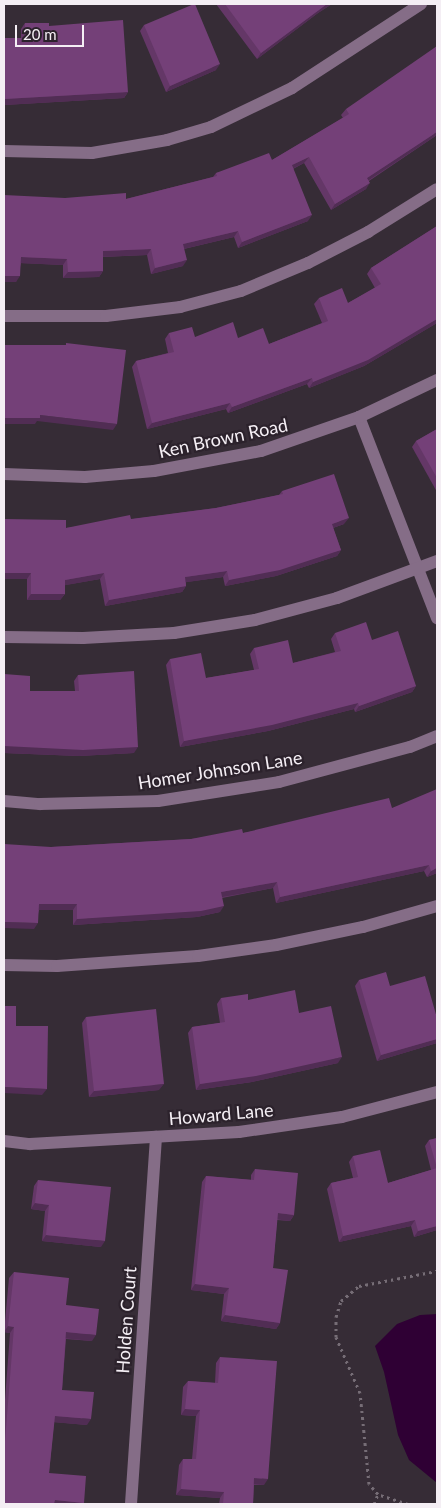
<!DOCTYPE html>
<style>
body{margin:0}
#map{position:relative;width:441px;height:1508px;overflow:hidden;background:#362c36;font-family:Lato,sans-serif}
div>[style]{position:absolute}
.water>*{inset:0;background:#2f0034}
.path>*{height:3px;margin-top:-1.5px;transform-origin:0;background:repeating-linear-gradient(90deg,#766d76 0 2.5px,transparent 0 6.5px)}
.minor>*{height:12px;margin:-6px;padding:0 6px;transform-origin:6px;border-radius:6px;background:#856d87}
.wall>*{inset:0;background:#643767}
.shaded-wall>*{inset:0;background:#512d54}
.building>*{inset:0;background:#744078}
span{translate:-50% -50%;white-space:nowrap;text-align:center;line-height:1.15;-webkit-text-stroke:4.5px #2c222c;paint-order:stroke}
.street-label{font-size:18px;color:#f4eef4}
.frame{position:absolute;inset:0;border:5px solid #f4eef4;pointer-events:none}
.scale{position:absolute;left:15px;top:25px;width:69px;height:22px;box-sizing:border-box;border:2px solid #f4eef4;border-top:0;padding-left:6px;font-size:15px;line-height:18px;white-space:nowrap;color:#f4eef4;-webkit-text-stroke:4px #2c222c;paint-order:stroke}
</style>
<div id="map">
<div class="water">
<i style="clip-path:polygon(437px 1314px,437px 1483px,409px 1460px,398px 1435px,384px 1372px,375px 1346px,397px 1324px,420px 1315px)"></i>
</div>
<div class="path">
<i style="left:374px;top:1504px;width:11px;rotate:-68deg"></i>
<i style="left:408px;top:1504px;width:32px;rotate:-162deg"></i>
<i style="left:378px;top:1494px;width:13px;rotate:-132deg"></i>
<i style="left:369px;top:1484px;width:91px;rotate:-95.6deg"></i>
<i style="left:360px;top:1393px;width:61px;rotate:-113.2deg"></i>
<i style="left:336px;top:1337px;width:20px;rotate:-90deg"></i>
<i style="left:336px;top:1317px;width:17px;rotate:-73deg"></i>
<i style="left:341px;top:1301px;width:23px;rotate:-40deg"></i>
<i style="left:359px;top:1286px;width:79px;rotate:-10.9deg"></i>
</div>
<div class="minor">
<i style="left:4px;top:151px;width:88px;rotate:1.3deg"></i>
<i style="left:92px;top:153px;width:76px;rotate:-9.8deg"></i>
<i style="left:167px;top:140px;width:46px;rotate:-16.5deg"></i>
<i style="left:211px;top:127px;width:90px;rotate:-25.7deg"></i>
<i style="left:292px;top:88px;width:154px;rotate:-33.1deg"></i>
<i style="left:4px;top:316px;width:102px"></i>
<i style="left:106px;top:316px;width:75px;rotate:-6.9deg"></i>
<i style="left:180px;top:307px;width:63px;rotate:-14.7deg"></i>
<i style="left:241px;top:291px;width:73px;rotate:-22.7deg"></i>
<i style="left:308px;top:263px;width:68px;rotate:-27.3deg"></i>
<i style="left:368px;top:232px;width:81px;rotate:-31.9deg"></i>
<i style="left:359px;top:417px;width:216px;rotate:68.8deg"></i>
<i style="left:4px;top:474px;width:81px;rotate:2.1deg"></i>
<i style="left:85px;top:477px;width:69px;rotate:-5deg"></i>
<i style="left:154px;top:471px;width:109px;rotate:-10.6deg"></i>
<i style="left:261px;top:451px;width:104px;rotate:-19.1deg"></i>
<i style="left:359px;top:417px;width:86px;rotate:-25.4deg"></i>
<i style="left:4px;top:637px;width:79px;rotate:0.7deg"></i>
<i style="left:83px;top:638px;width:91px;rotate:-3.1deg"></i>
<i style="left:174px;top:633px;width:82px;rotate:-9.1deg"></i>
<i style="left:255px;top:620px;width:85px;rotate:-15deg"></i>
<i style="left:337px;top:598px;width:107px;rotate:-20.3deg"></i>
<i style="left:4px;top:801px;width:36px;rotate:5deg"></i>
<i style="left:40px;top:804px;width:118px;rotate:-1.5deg"></i>
<i style="left:158px;top:801px;width:122px;rotate:-8.9deg"></i>
<i style="left:279px;top:782px;width:136px;rotate:-15deg"></i>
<i style="left:410px;top:747px;width:29px;rotate:-22deg"></i>
<i style="left:4px;top:965px;width:53px;rotate:1.1deg"></i>
<i style="left:57px;top:966px;width:141px;rotate:-4.1deg"></i>
<i style="left:198px;top:956px;width:79px;rotate:-8deg"></i>
<i style="left:276px;top:945px;width:89px;rotate:-11.7deg"></i>
<i style="left:363px;top:927px;width:77px;rotate:-15.8deg"></i>
<i style="left:4px;top:1141px;width:26px;rotate:7deg"></i>
<i style="left:30px;top:1144px;width:209px;rotate:-3.3deg"></i>
<i style="left:239px;top:1132px;width:104px;rotate:-8.3deg"></i>
<i style="left:342px;top:1117px;width:98px;rotate:-14.7deg"></i>
<i style="left:131px;top:1504px;width:368px;rotate:-86.1deg"></i>
</div>
<div class="wall">
<i style="clip-path:polygon(216px 4px,332px 4px,318px 13px,257px 59px)"></i>
<i style="clip-path:polygon(25px 23px,49px 26px,128px 92px,124px 98px,4px 105px,4px 38px,21px 38px,21px 29px)"></i>
<i style="clip-path:polygon(144px 25px,216px 70px,166px 92px,140px 31px)"></i>
<i style="clip-path:polygon(346px 109px,437px 135px,369px 181px,366px 189px,331px 210px,304px 163px,293px 169px,308px 221px,238px 248px,234px 237px,184px 249px,183px 266px,151px 274px,147px 255px,103px 257px,103px 271px,99px 277px,63px 278px,63px 265px,21px 263px,16px 282px,4px 282px,65px 198px,126px 199px,213px 177px,216px 173px,272px 160px,343px 118px,341px 115px)"></i>
<i style="clip-path:polygon(437px 226px,437px 323px,364px 366px,309px 388px,307px 384px,228px 413px,226px 409px,147px 429px,132px 367px,136px 361px,168px 353px,165px 339px,169px 333px,195px 337px,238px 338px,269px 344px,322px 323px,314px 304px,319px 298px,348px 303px,375px 288px,367px 274px,371px 268px)"></i>
<i style="clip-path:polygon(437px 429px,437px 492px,412px 447px,416px 441px)"></i>
<i style="clip-path:polygon(282px 491px,344px 524px,333px 528px,341px 550px,337px 556px,276px 576px,225px 586px,223px 577px,186px 582px,186px 586px,182px 592px,105px 606px,100px 579px,65px 585px,65px 594px,60px 600px,27px 600px,27px 579px,4px 579px,4px 519px,66px 528px,216px 508px,279px 495px)"></i>
<i style="clip-path:polygon(335px 633px,372px 640px,416px 686px,412px 692px,355px 712px,354px 709px,268px 731px,180px 747px,166px 665px,170px 659px,206px 678px,254px 670px,250px 654px,254px 648px,293px 663px,335px 652px,331px 639px)"></i>
<i style="clip-path:polygon(4px 674px,30px 691px,75px 691px,74px 681px,78px 675px,134px 753px,79px 756px,4px 753px)"></i>
<i style="clip-path:polygon(392px 808px,437px 873px,427px 877px,424px 871px,276px 903px,273px 888px,222px 898px,220px 912px,197px 917px,73px 925px,73px 910px,39px 910px,34px 929px,51px 847px,191px 839px,243px 833px)"></i>
<i style="clip-path:polygon(359px 980px,390px 986px,437px 1018px,437px 1043px,377px 1061px,355px 986px)"></i>
<i style="clip-path:polygon(221px 998px,248px 1000px,299px 1013px,338px 1063px,252px 1082px,196px 1090px,188px 1033px,192px 1027px,220px 1023px,217px 1004px)"></i>
<i style="clip-path:polygon(86px 1017px,159px 1090px,89px 1097px,82px 1023px)"></i>
<i style="clip-path:polygon(437px 1138px,437px 1230px,414px 1237px,411px 1226px,339px 1242px,327px 1189px,331px 1183px,353px 1178px,349px 1162px,353px 1156px,388px 1183px,431px 1170px,425px 1146px,429px 1140px)"></i>
<i style="clip-path:polygon(255px 1169px,294px 1215px,290px 1221px,277px 1220px,273px 1268px,280px 1323px,276px 1329px,221px 1321px,224px 1294px,191px 1290px,202px 1182px,206px 1176px,251px 1180px,251px 1175px)"></i>
<i style="clip-path:polygon(38px 1180px,101px 1247px,42px 1241px,45px 1211px,31px 1209px,34px 1186px)"></i>
<i style="clip-path:polygon(14px 1272px,66px 1305px,92px 1341px,66px 1339px,62px 1390px,87px 1425px,54px 1422px,49px 1473px,84px 1503px,83px 1504px,4px 1504px,4px 1413px,10px 1333px,4px 1332px,9px 1278px)"></i>
<i style="clip-path:polygon(220px 1357px,264px 1485px,254px 1485px,253px 1504px,219px 1504px,220px 1498px,176px 1495px,179px 1465px,183px 1459px,192px 1459px,196px 1416px,181px 1415px,183px 1387px,188px 1381px,215px 1383px,216px 1363px)"></i>
</div>
<div class="shaded-wall">
<i style="clip-path:polygon(327px 4px,332px 4px,318px 13px,257px 59px,261px 53px)"></i>
<i style="clip-path:polygon(220px 64px,216px 70px,166px 92px,170px 86px)"></i>
<i style="clip-path:polygon(128px 92px,124px 98px,4px 105px,4px 99px)"></i>
<i style="clip-path:polygon(437px 132px,437px 135px,363px 184px,367px 178px)"></i>
<i style="clip-path:polygon(309px 157px,304px 163px,288px 171px,292px 165px)"></i>
<i style="clip-path:polygon(370px 183px,366px 189px,331px 210px,335px 204px)"></i>
<i style="clip-path:polygon(312px 215px,308px 221px,238px 248px,242px 242px)"></i>
<i style="clip-path:polygon(238px 231px,234px 237px,179px 250px,183px 244px)"></i>
<i style="clip-path:polygon(151px 249px,147px 255px,98px 257px,103px 251px)"></i>
<i style="clip-path:polygon(21px 257px,67px 259px,63px 265px,17px 263px)"></i>
<i style="clip-path:polygon(187px 260px,183px 266px,151px 274px,155px 268px)"></i>
<i style="clip-path:polygon(103px 271px,99px 277px,63px 278px,68px 272px)"></i>
<i style="clip-path:polygon(4px 276px,20px 276px,16px 282px,4px 282px)"></i>
<i style="clip-path:polygon(437px 319px,437px 323px,364px 366px,309px 388px,313px 382px)"></i>
<i style="clip-path:polygon(312px 378px,307px 384px,228px 413px,232px 407px)"></i>
<i style="clip-path:polygon(230px 403px,226px 409px,147px 429px,152px 423px)"></i>
<i style="clip-path:polygon(40px 415px,117px 424px,113px 430px,37px 421px,35px 424px,4px 424px,4px 418px)"></i>
<i style="clip-path:polygon(349px 518px,344px 524px,327px 530px,332px 524px)"></i>
<i style="clip-path:polygon(341px 550px,337px 556px,276px 576px,225px 586px,229px 580px)"></i>
<i style="clip-path:polygon(227px 571px,223px 577px,181px 583px,185px 577px)"></i>
<i style="clip-path:polygon(4px 573px,31px 573px,27px 579px,4px 579px)"></i>
<i style="clip-path:polygon(104px 573px,100px 579px,61px 586px,65px 580px)"></i>
<i style="clip-path:polygon(186px 586px,182px 592px,105px 606px,109px 600px)"></i>
<i style="clip-path:polygon(31px 594px,65px 594px,60px 600px,27px 600px)"></i>
<i style="clip-path:polygon(416px 686px,412px 692px,355px 712px,359px 706px)"></i>
<i style="clip-path:polygon(358px 703px,354px 709px,268px 731px,180px 747px,184px 741px)"></i>
<i style="clip-path:polygon(4px 746px,138px 747px,134px 753px,79px 756px,4px 753px)"></i>
<i style="clip-path:polygon(429px 865px,424px 871px,276px 903px,280px 897px)"></i>
<i style="clip-path:polygon(437px 868px,437px 873px,427px 877px,431px 871px)"></i>
<i style="clip-path:polygon(277px 882px,273px 888px,217px 898px,221px 892px)"></i>
<i style="clip-path:polygon(39px 904px,77px 904px,73px 910px,35px 910px)"></i>
<i style="clip-path:polygon(224px 906px,220px 912px,197px 917px,73px 925px,77px 919px)"></i>
<i style="clip-path:polygon(4px 922px,38px 923px,34px 929px,4px 928px)"></i>
<i style="clip-path:polygon(437px 1039px,437px 1043px,377px 1061px,381px 1055px)"></i>
<i style="clip-path:polygon(342px 1057px,338px 1063px,252px 1082px,196px 1090px,200px 1084px)"></i>
<i style="clip-path:polygon(164px 1084px,159px 1090px,89px 1097px,94px 1091px)"></i>
<i style="clip-path:polygon(4px 1087px,47px 1089px,42px 1095px,4px 1093px)"></i>
<i style="clip-path:polygon(35px 1203px,49px 1205px,45px 1211px,31px 1209px)"></i>
<i style="clip-path:polygon(278px 1213px,294px 1215px,290px 1221px,274px 1219px)"></i>
<i style="clip-path:polygon(415px 1220px,411px 1226px,339px 1242px,343px 1236px)"></i>
<i style="clip-path:polygon(437px 1226px,437px 1230px,414px 1237px,418px 1231px)"></i>
<i style="clip-path:polygon(46px 1235px,105px 1241px,101px 1247px,42px 1241px)"></i>
<i style="clip-path:polygon(195px 1284px,229px 1288px,224px 1294px,191px 1290px)"></i>
<i style="clip-path:polygon(225px 1315px,280px 1323px,276px 1329px,221px 1321px)"></i>
<i style="clip-path:polygon(8px 1326px,14px 1327px,10px 1333px,4px 1332px)"></i>
<i style="clip-path:polygon(66px 1332px,96px 1335px,92px 1341px,62px 1338px)"></i>
<i style="clip-path:polygon(185px 1409px,200px 1410px,196px 1416px,181px 1415px)"></i>
<i style="clip-path:polygon(55px 1416px,91px 1419px,87px 1425px,51px 1422px)"></i>
<i style="clip-path:polygon(254px 1478px,268px 1479px,264px 1485px,250px 1484px)"></i>
<i style="clip-path:polygon(181px 1489px,224px 1492px,220px 1498px,176px 1495px)"></i>
<i style="clip-path:polygon(55px 1500px,84px 1503px,83px 1504px,52px 1504px)"></i>
</div>
<div class="building">
<i style="clip-path:polygon(194px 4px,195px 4px,220px 64px,170px 86px,144px 25px)"></i>
<i style="clip-path:polygon(225px 4px,327px 4px,261px 53px)"></i>
<i style="clip-path:polygon(123px 20px,128px 92px,4px 99px,4px 38px,25px 38px,25px 23px,49px 23px,49px 26px)"></i>
<i style="clip-path:polygon(437px 46px,437px 132px,367px 178px,370px 183px,335px 204px,309px 157px,292px 165px,312px 215px,242px 242px,238px 231px,183px 244px,187px 260px,155px 268px,151px 249px,103px 251px,103px 271px,68px 272px,67px 259px,21px 257px,20px 276px,4px 276px,4px 195px,65px 198px,126px 193px,126px 199px,217px 176px,216px 173px,269px 153px,272px 160px,349px 114px,346px 109px)"></i>
<i style="clip-path:polygon(437px 226px,437px 319px,368px 360px,313px 382px,312px 378px,232px 407px,230px 403px,152px 423px,136px 361px,174px 352px,169px 333px,192px 327px,195px 337px,233px 322px,238px 338px,263px 328px,269px 344px,328px 321px,319px 298px,342px 288px,348px 303px,381px 284px,371px 268px)"></i>
<i style="clip-path:polygon(66px 343px,126px 350px,117px 424px,40px 415px,40px 418px,4px 418px,4px 345px,66px 345px)"></i>
<i style="clip-path:polygon(437px 429px,437px 478px,416px 441px)"></i>
<i style="clip-path:polygon(334px 474px,349px 518px,332px 524px,341px 550px,280px 570px,229px 580px,227px 571px,185px 577px,186px 586px,109px 600px,104px 573px,65px 580px,65px 594px,31px 594px,31px 573px,4px 573px,4px 519px,66px 520px,66px 528px,130px 515px,131px 519px,216px 508px,283px 494px,282px 491px)"></i>
<i style="clip-path:polygon(366px 622px,372px 640px,398px 631px,416px 686px,359px 706px,358px 703px,272px 725px,184px 741px,170px 659px,201px 653px,206px 678px,259px 669px,254px 648px,288px 640px,293px 663px,341px 651px,335px 633px)"></i>
<i style="clip-path:polygon(134px 671px,138px 747px,83px 750px,4px 746px,4px 674px,30px 676px,30px 691px,79px 691px,78px 675px)"></i>
<i style="clip-path:polygon(437px 789px,437px 868px,431px 871px,429px 865px,280px 897px,277px 882px,221px 892px,224px 906px,201px 911px,77px 919px,77px 904px,39px 904px,38px 923px,4px 922px,4px 844px,51px 847px,191px 839px,242px 829px,243px 833px,389px 798px,392px 808px)"></i>
<i style="clip-path:polygon(386px 972px,390px 986px,425px 976px,437px 1018px,437px 1039px,381px 1055px,359px 980px)"></i>
<i style="clip-path:polygon(295px 990px,299px 1013px,331px 1006px,342px 1057px,256px 1076px,200px 1084px,192px 1027px,225px 1022px,221px 998px,248px 994px,248px 1000px)"></i>
<i style="clip-path:polygon(4px 1006px,16px 1006px,16px 1026px,48px 1026px,47px 1089px,4px 1087px)"></i>
<i style="clip-path:polygon(156px 1009px,164px 1084px,94px 1091px,86px 1017px)"></i>
<i style="clip-path:polygon(437px 1138px,437px 1226px,418px 1231px,415px 1220px,343px 1236px,331px 1183px,358px 1177px,353px 1156px,380px 1150px,388px 1183px,437px 1168px,429px 1140px)"></i>
<i style="clip-path:polygon(255px 1169px,298px 1173px,294px 1215px,278px 1213px,273px 1268px,288px 1270px,280px 1323px,225px 1315px,229px 1288px,195px 1284px,206px 1176px,254px 1180px)"></i>
<i style="clip-path:polygon(38px 1180px,111px 1187px,105px 1241px,46px 1235px,49px 1205px,35px 1203px)"></i>
<i style="clip-path:polygon(14px 1272px,69px 1278px,66px 1305px,99px 1309px,96px 1335px,66px 1332px,62px 1390px,94px 1392px,91px 1419px,55px 1416px,49px 1473px,86px 1476px,84px 1503px,55px 1500px,54px 1504px,4px 1504px,4px 1441px,5px 1441px,14px 1327px,8px 1326px)"></i>
<i style="clip-path:polygon(220px 1357px,277px 1361px,268px 1479px,254px 1478px,253px 1504px,223px 1504px,224px 1492px,181px 1489px,183px 1459px,196px 1459px,200px 1410px,185px 1409px,188px 1381px,218px 1383px)"></i>
</div>
<div class="street-label">
<span style="left:223px;top:438px;rotate:-12deg">Ken Brown Road</span>
<span style="left:220px;top:770px;rotate:-9deg">Homer Johnson Lane</span>
<span style="left:221px;top:1114px;rotate:-5deg">Howard Lane</span>
<span style="left:126px;top:1320px;rotate:-86deg">Holden Court</span>
</div>
<div class="frame"></div>
<div class="scale">20 m</div>
</div>
